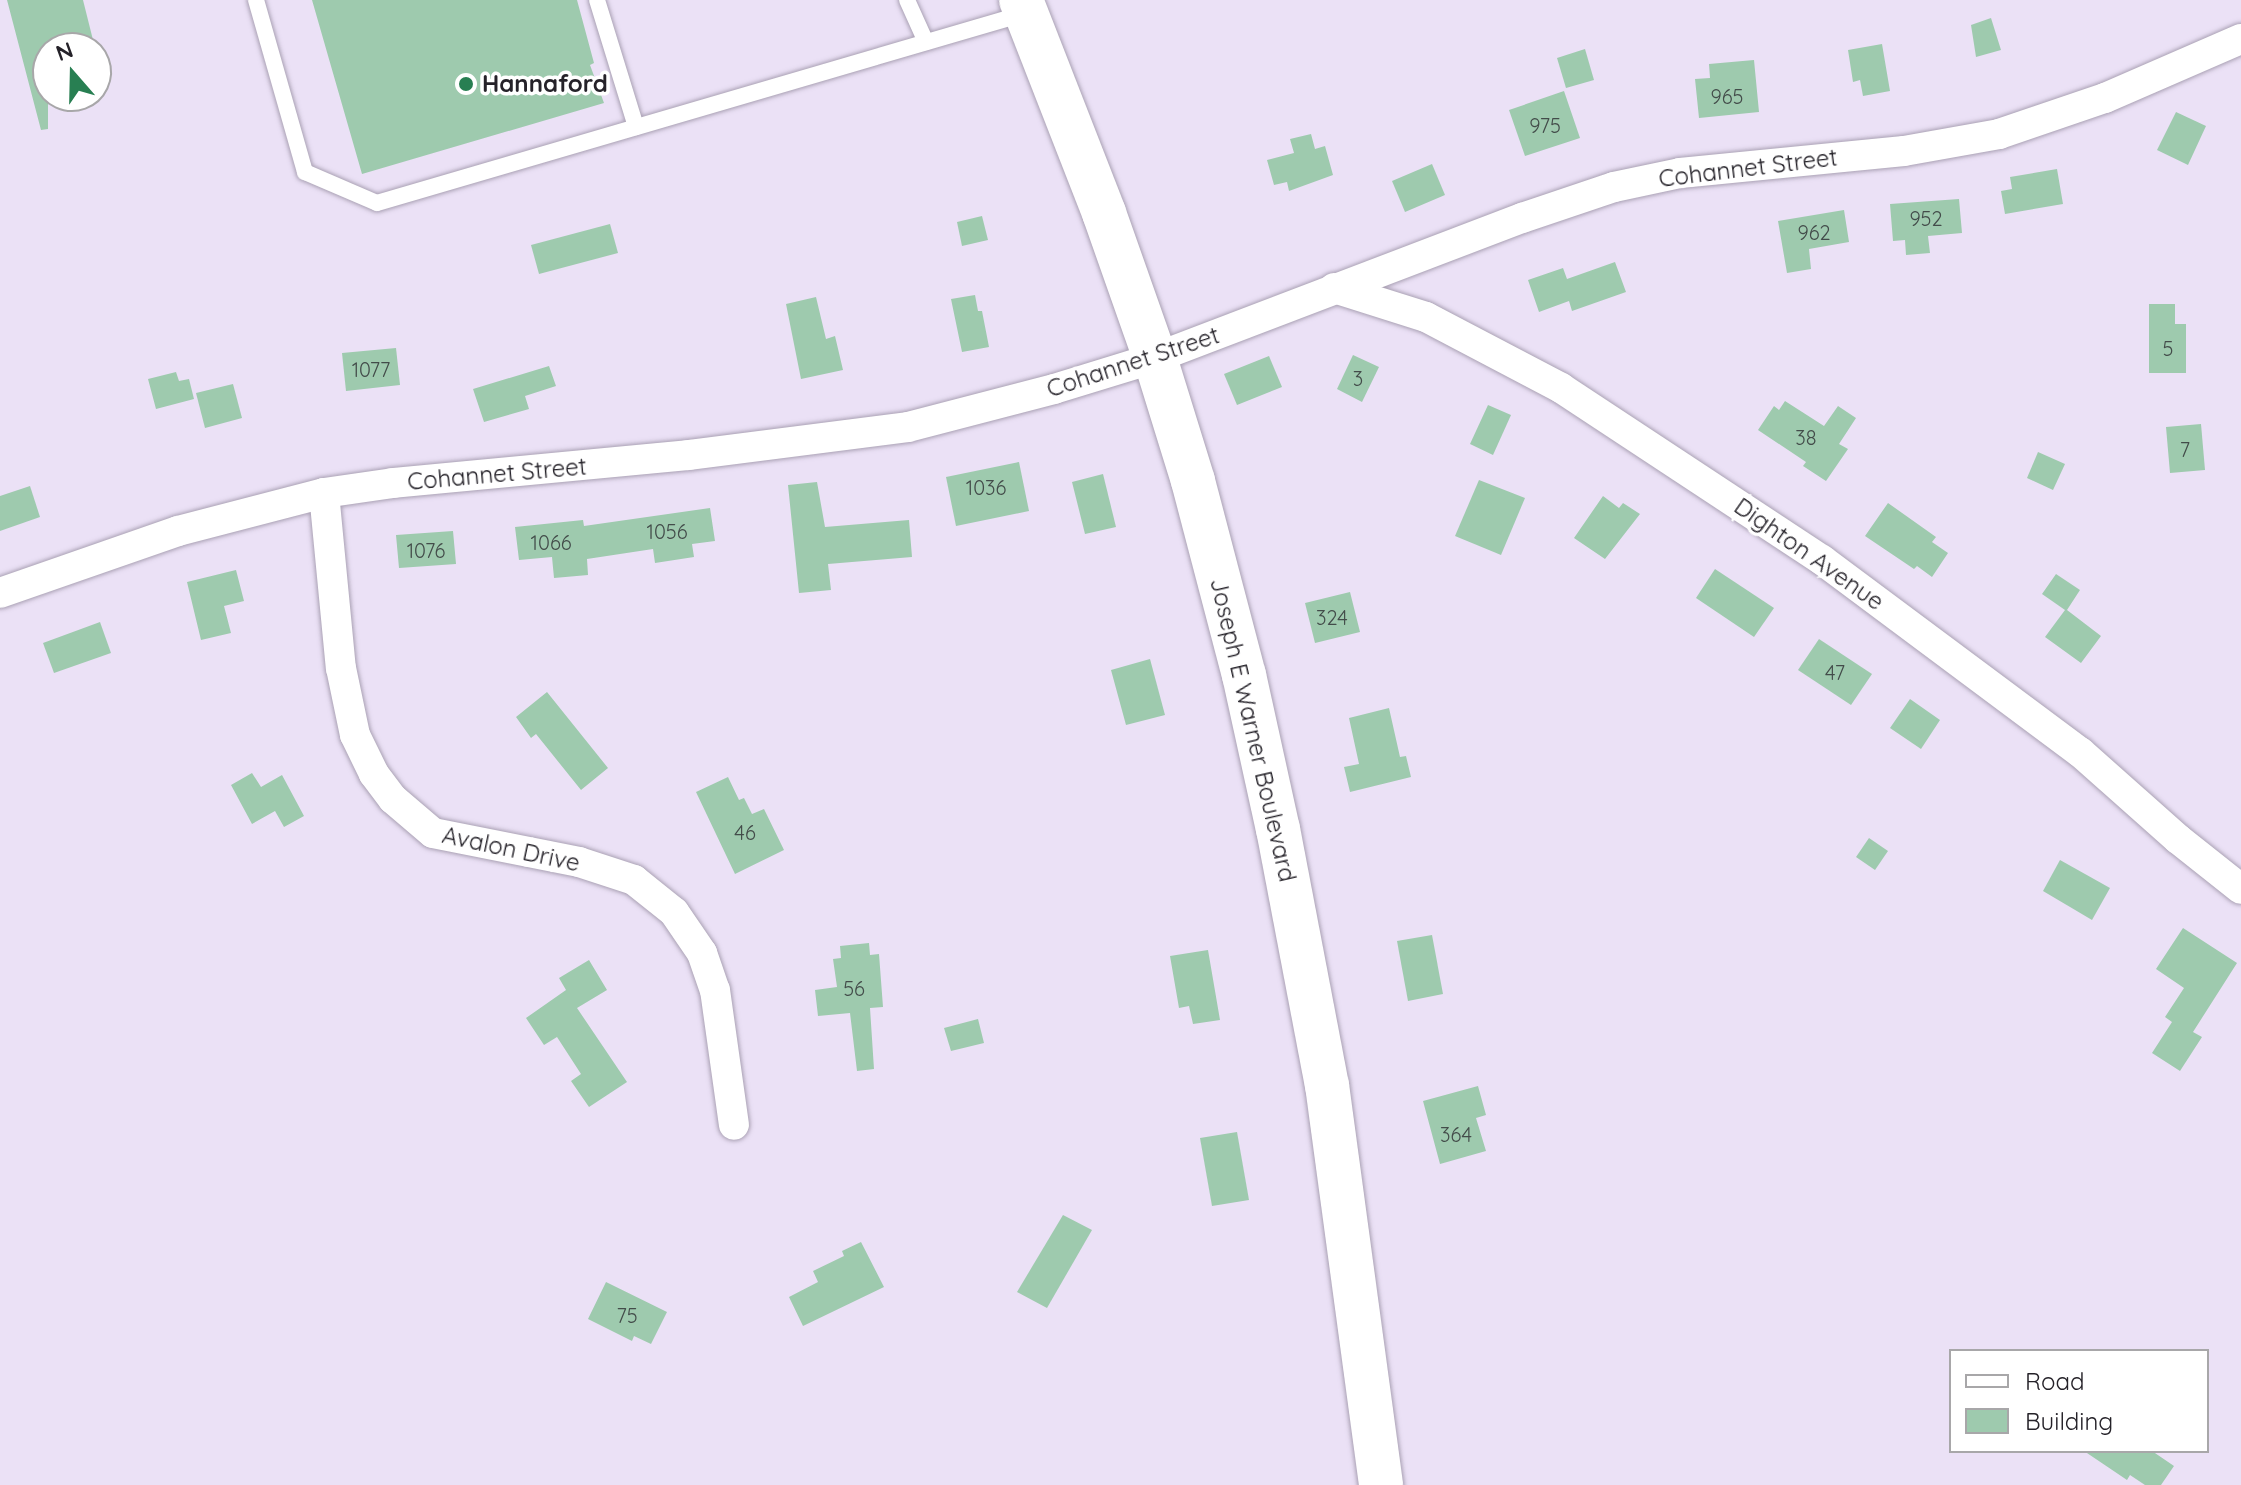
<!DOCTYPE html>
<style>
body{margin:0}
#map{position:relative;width:2241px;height:1485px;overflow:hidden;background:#ebe1f6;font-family:Quicksand,sans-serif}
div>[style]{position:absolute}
.building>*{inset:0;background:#9ecaae}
.roads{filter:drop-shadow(0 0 2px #aaa1b4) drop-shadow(0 0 2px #aaa1b4)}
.service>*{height:16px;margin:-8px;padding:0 8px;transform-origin:8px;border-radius:8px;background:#fff}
.minor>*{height:30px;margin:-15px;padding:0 15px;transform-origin:15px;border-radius:15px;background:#fff}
.secondary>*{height:44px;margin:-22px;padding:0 22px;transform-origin:22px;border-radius:22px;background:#fff}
.dots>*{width:22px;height:22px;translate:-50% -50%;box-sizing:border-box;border:4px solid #fff;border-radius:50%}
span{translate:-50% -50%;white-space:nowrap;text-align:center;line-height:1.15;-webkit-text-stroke:7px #fff;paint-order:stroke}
.number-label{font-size:20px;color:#434c4a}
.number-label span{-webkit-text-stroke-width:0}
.poi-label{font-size:24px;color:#252229;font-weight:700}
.left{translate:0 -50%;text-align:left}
.street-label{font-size:24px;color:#252229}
.legend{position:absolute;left:1949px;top:1349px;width:260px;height:104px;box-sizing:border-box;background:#fff;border:2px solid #a8a7a9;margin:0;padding:10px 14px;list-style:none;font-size:24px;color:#252229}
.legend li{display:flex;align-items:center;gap:16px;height:40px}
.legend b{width:40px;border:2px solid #a8a7a9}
.north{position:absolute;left:32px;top:32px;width:80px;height:80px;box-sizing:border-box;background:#fff;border:2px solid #a8a7a9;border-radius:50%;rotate:340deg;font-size:22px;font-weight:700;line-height:32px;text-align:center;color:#252229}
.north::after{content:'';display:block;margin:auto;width:28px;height:36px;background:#287f52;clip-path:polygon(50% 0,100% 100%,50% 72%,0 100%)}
</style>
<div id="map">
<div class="building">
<i style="clip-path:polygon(7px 0,83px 0,95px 48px,48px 48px,48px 129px,41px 130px)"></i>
<i style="clip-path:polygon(312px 0,577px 0,594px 63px,590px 65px,604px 103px,362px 174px)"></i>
<i style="clip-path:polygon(1991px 18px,2001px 50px,1976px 57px,1971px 25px)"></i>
<i style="clip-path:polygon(1882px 44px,1890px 91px,1863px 96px,1860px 80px,1853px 82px,1848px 50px)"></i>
<i style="clip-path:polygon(1585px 49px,1594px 80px,1566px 88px,1557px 58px)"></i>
<i style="clip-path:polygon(1754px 60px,1759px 112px,1699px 118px,1695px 79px,1710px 78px,1709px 64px)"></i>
<i style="clip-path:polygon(1564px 91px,1580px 138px,1525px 156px,1509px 110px)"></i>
<i style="clip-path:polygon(2176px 112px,2206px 126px,2188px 165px,2157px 150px)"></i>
<i style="clip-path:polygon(1311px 134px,1315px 149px,1325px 146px,1333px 175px,1289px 191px,1287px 182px,1274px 185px,1267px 160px,1294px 153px,1290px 139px)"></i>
<i style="clip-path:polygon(1432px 164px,1445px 195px,1405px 212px,1392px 181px)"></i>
<i style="clip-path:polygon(2057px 169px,2063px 204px,2005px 214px,2001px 191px,2012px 189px,2010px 177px)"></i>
<i style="clip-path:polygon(1959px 199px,1962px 233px,1928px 236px,1930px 253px,1906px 255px,1905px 240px,1893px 241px,1890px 204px)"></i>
<i style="clip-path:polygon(1844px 210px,1849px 242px,1809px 249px,1811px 269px,1787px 273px,1778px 221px)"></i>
<i style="clip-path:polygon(982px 216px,988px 240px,962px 246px,957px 222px)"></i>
<i style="clip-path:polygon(610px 224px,618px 253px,539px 274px,531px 245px)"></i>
<i style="clip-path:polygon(1615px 262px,1626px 292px,1572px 311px,1569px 301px,1539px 312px,1528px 280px,1563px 268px,1567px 279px)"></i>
<i style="clip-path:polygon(975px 295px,978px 311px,982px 311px,989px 347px,962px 352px,951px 299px)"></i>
<i style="clip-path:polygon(816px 297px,826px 339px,835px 336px,843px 370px,801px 379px,786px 304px)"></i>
<i style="clip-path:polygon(2149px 304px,2175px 304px,2175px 324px,2186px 324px,2186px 373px,2149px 373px)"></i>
<i style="clip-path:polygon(396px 348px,400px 385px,346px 391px,342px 353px)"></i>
<i style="clip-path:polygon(1353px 355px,1379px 367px,1362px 402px,1337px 389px)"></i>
<i style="clip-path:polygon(1269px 356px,1282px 387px,1237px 405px,1224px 374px)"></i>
<i style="clip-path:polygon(549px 366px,556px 386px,525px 396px,529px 409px,484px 422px,473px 389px)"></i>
<i style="clip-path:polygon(176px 372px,179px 381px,189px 379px,194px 399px,156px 409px,148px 379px)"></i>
<i style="clip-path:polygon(233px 384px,242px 418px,205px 428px,196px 393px)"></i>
<i style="clip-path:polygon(1785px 401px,1824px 426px,1838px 406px,1856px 418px,1839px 444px,1848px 449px,1826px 481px,1803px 466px,1806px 462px,1758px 430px,1774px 406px,1779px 410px)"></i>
<i style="clip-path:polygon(1488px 405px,1511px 415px,1493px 455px,1470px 444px)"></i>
<i style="clip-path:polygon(2201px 424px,2205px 470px,2170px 473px,2166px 427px)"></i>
<i style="clip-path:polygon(2038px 452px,2065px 464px,2053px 490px,2027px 478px)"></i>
<i style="clip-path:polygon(1019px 462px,1029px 511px,956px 526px,946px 477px)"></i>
<i style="clip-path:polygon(1103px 474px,1116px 527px,1085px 534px,1072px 482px)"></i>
<i style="clip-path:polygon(1479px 480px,1525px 498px,1501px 555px,1455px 536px)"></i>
<i style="clip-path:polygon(817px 482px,825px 527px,909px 520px,912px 557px,828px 564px,831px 590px,799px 593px,788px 485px)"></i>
<i style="clip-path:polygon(30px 486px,40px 517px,0 531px,0 496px)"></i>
<i style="clip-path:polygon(1603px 496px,1619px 508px,1623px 503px,1640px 514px,1605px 559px,1574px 538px)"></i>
<i style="clip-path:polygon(1888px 503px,1936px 537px,1932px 542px,1948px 553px,1932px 577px,1917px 566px,1914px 569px,1865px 536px)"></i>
<i style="clip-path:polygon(710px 508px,715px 541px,692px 544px,694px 557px,655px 563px,653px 549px,587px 559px,588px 575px,554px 578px,552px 557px,519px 560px,515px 527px,583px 520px,584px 526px)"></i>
<i style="clip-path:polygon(453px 531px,456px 564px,399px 568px,396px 535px)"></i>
<i style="clip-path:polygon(1715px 569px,1774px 608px,1754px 637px,1696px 598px)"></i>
<i style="clip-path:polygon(236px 570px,244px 601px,224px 606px,231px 633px,201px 640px,187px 582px)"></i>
<i style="clip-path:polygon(2056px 574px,2080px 590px,2067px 610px,2101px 636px,2081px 663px,2045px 637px,2065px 610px,2042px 594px)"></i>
<i style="clip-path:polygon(1350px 592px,1360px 632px,1315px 643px,1305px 603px)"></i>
<i style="clip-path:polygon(100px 622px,111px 653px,54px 673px,43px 643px)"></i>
<i style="clip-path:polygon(1819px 639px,1872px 674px,1851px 705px,1798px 670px)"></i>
<i style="clip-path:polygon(1150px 659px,1165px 715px,1126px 725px,1111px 670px)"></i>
<i style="clip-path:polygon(547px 692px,608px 768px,581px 790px,536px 734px,531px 738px,516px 717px)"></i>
<i style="clip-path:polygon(1910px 699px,1940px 720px,1921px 749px,1890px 728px)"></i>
<i style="clip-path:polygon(1389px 708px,1400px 757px,1406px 756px,1411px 777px,1350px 792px,1344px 767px,1359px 764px,1349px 718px)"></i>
<i style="clip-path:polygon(252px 773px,261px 787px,282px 775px,304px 816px,284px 827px,275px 811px,252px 824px,231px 785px)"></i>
<i style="clip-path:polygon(728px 777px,739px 800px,744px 798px,752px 814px,764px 809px,784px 850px,735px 874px,696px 792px)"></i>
<i style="clip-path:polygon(1869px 838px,1888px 851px,1875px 870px,1856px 857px)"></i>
<i style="clip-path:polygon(2060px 860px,2110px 888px,2092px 920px,2043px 891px)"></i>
<i style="clip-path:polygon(2183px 928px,2237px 963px,2193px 1032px,2202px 1037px,2180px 1071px,2152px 1053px,2172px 1022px,2165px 1017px,2184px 988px,2156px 969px)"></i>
<i style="clip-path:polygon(1432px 935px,1443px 994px,1408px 1001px,1397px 941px)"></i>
<i style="clip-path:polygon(869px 943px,870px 955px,879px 954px,883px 1007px,870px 1008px,874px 1069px,857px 1071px,850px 1013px,818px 1016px,815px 990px,837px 987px,833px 959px,841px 958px,840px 946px)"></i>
<i style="clip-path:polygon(1208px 950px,1220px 1020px,1193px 1024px,1189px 1006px,1179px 1008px,1170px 956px)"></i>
<i style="clip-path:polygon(589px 960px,607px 990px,577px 1008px,627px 1082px,589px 1107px,571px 1081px,581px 1074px,557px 1037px,544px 1045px,526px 1018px,566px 990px,559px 978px)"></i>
<i style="clip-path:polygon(978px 1019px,984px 1043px,951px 1051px,944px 1028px)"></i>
<i style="clip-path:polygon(1478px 1086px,1486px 1115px,1476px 1118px,1486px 1151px,1440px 1164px,1423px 1101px)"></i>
<i style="clip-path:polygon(1237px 1132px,1249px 1200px,1212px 1206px,1200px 1138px)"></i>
<i style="clip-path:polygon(1063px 1215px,1092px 1230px,1047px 1308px,1017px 1292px)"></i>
<i style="clip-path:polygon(861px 1242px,884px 1287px,803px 1326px,789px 1297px,818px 1282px,813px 1271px,844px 1256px,842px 1251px)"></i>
<i style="clip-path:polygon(606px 1282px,667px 1312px,651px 1344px,634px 1336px,632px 1341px,588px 1319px)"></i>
<i style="clip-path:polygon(2084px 1451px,2152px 1451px,2174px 1466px,2161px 1485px,2145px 1485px,2130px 1475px,2127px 1480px)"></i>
</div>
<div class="roads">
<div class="service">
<i style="left:256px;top:0;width:179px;rotate:74.1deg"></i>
<i style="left:305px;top:172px;width:78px;rotate:23.3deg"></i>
<i style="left:377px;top:203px;width:673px;rotate:-16.31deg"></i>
<i style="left:597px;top:0;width:133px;rotate:72.9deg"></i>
<i style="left:907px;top:0;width:46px;rotate:65.7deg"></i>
</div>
<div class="minor">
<i style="left:1334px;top:288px;width:96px;rotate:17.5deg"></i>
<i style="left:1426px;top:317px;width:153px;rotate:27.7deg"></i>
<i style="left:1561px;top:388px;width:313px;rotate:33.4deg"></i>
<i style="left:1822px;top:560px;width:322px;rotate:36.7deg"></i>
<i style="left:2080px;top:752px;width:131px;rotate:41.6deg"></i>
<i style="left:2178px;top:839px;width:80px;rotate:38.4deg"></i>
<i style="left:324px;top:493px;width:176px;rotate:84.5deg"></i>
<i style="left:341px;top:668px;width:68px;rotate:78.2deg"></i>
<i style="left:355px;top:735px;width:43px;rotate:64deg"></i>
<i style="left:374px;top:774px;width:31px;rotate:53deg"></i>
<i style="left:393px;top:799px;width:52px;rotate:40.4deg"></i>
<i style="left:433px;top:833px;width:149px;rotate:11.2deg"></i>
<i style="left:579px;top:862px;width:58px;rotate:18.1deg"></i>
<i style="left:634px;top:880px;width:51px;rotate:38.7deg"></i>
<i style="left:674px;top:912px;width:50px;rotate:55.7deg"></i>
<i style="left:702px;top:953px;width:39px;rotate:71deg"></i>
<i style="left:715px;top:990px;width:136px;rotate:82deg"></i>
<i style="left:0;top:593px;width:188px;rotate:-19.2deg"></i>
<i style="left:178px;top:531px;width:151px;rotate:-14.6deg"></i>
<i style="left:324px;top:493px;width:70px;rotate:-8.2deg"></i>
<i style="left:393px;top:483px;width:297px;rotate:-5.4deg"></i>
<i style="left:689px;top:455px;width:221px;rotate:-7.3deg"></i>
<i style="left:908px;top:427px;width:151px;rotate:-14.6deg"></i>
<i style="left:1054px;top:389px;width:106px;rotate:-17.1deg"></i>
<i style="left:1155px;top:358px;width:393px;rotate:-20.9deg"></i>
<i style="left:1522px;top:218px;width:97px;rotate:-18.6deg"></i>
<i style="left:1614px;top:187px;width:67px;rotate:-12deg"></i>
<i style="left:1680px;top:173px;width:225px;rotate:-5.6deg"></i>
<i style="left:1904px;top:151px;width:97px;rotate:-10.1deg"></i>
<i style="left:1999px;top:134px;width:112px;rotate:-18.8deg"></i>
<i style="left:2105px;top:98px;width:148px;rotate:-23.5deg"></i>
</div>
<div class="secondary">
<i style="left:1021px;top:0;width:229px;rotate:68.7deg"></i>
<i style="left:1104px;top:213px;width:154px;rotate:70.6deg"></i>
<i style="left:1155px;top:358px;width:129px;rotate:72.8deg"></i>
<i style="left:1193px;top:481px;width:201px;rotate:75.3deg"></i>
<i style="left:1244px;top:675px;width:158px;rotate:77.6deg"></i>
<i style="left:1278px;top:829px;width:261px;rotate:79.2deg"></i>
<i style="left:1327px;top:1085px;width:404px;rotate:82.3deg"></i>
</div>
</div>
<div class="dots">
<i style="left:466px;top:84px;background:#287f52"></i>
</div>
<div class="number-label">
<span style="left:1727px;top:96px">965</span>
<span style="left:1545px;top:125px">975</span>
<span style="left:1926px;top:218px">952</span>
<span style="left:1814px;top:232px">962</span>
<span style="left:2168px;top:348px">5</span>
<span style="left:371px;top:369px">1077</span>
<span style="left:1358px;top:378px">3</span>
<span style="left:1806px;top:437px">38</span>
<span style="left:2185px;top:449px">7</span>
<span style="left:986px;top:487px">1036</span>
<span style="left:667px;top:531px">1056</span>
<span style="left:551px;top:542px">1066</span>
<span style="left:426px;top:550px">1076</span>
<span style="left:1332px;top:617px">324</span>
<span style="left:1835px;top:672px">47</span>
<span style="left:745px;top:832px">46</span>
<span style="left:854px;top:988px">56</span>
<span style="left:1456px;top:1134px">364</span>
<span style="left:627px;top:1315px">75</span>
</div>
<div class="poi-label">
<span class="left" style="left:482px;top:84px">Hannaford</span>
</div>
<div class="street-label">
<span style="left:1748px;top:168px;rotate:-7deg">Cohannet Street</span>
<span style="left:1133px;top:362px;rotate:-18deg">Cohannet Street</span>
<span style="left:497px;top:474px;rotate:-5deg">Cohannet Street</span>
<span style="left:1809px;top:554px;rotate:35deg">Dighton Avenue</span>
<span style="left:1253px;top:730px;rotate:77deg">Joseph E Warner Boulevard</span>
<span style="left:511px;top:849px;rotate:12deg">Avalon Drive</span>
</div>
<ul class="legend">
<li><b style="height:10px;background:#fff"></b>Road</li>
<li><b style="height:22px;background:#9ecaae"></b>Building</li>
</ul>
<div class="north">N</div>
</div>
